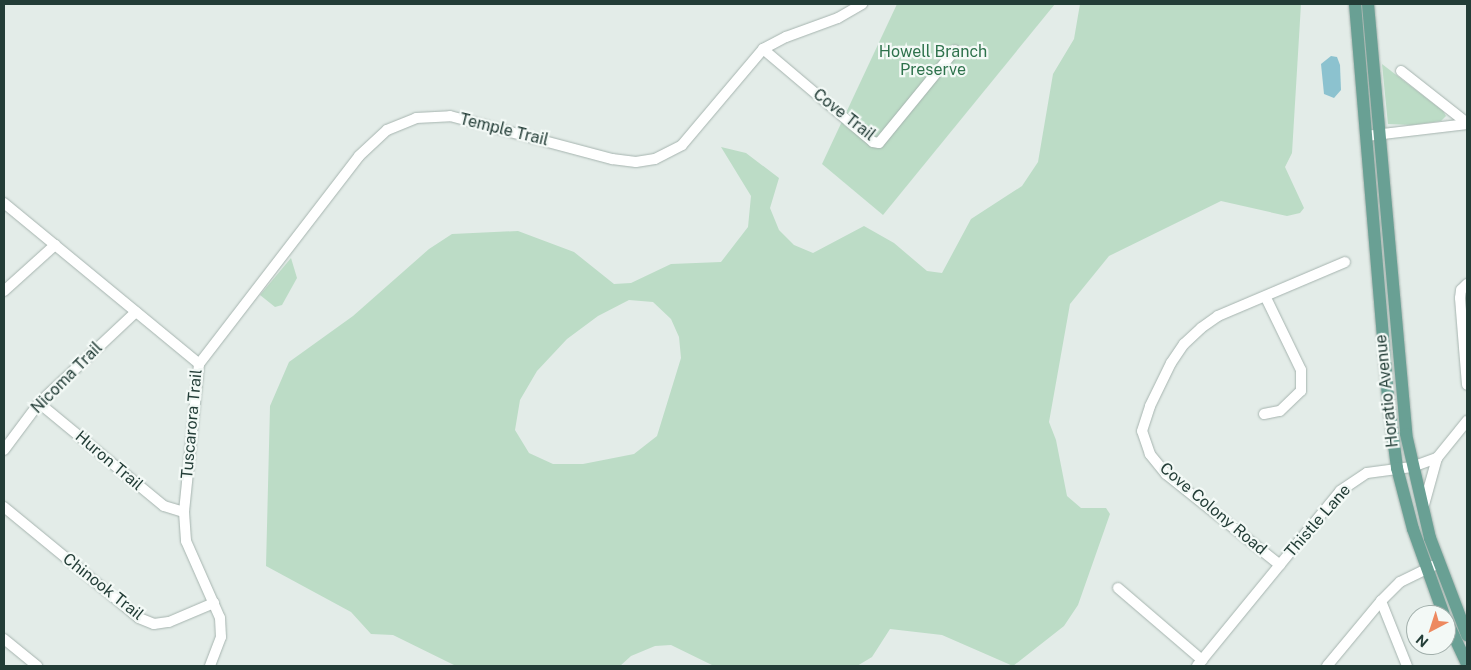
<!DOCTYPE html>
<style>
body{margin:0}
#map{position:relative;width:1471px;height:670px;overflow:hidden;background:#e3ece8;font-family:"Public Sans",sans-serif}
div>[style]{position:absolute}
.green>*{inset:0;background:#bcdcc6}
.water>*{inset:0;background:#8cc2cf}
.roads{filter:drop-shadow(0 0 1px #a6b4af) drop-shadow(0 0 1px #a6b4af)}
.minor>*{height:10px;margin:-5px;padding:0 5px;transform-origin:5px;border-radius:5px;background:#fff}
.major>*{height:12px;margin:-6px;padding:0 6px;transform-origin:6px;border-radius:6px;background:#69a094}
span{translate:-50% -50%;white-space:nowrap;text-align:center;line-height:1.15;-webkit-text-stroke:4.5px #f3f9f6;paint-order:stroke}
.park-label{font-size:16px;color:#2e724c}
.street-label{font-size:16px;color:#233d37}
.frame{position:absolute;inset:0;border:5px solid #233d37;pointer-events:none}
.north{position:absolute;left:1406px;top:605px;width:50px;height:50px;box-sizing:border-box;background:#f3f9f6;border:1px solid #a0aeaa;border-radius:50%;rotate:220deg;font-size:14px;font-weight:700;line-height:20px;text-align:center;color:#233d37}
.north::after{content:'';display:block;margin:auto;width:18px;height:22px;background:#ed895f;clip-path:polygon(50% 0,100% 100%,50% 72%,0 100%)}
</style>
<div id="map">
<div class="green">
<i style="clip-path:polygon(897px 4px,1055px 4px,883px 215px,822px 164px)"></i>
<i style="clip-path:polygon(evenodd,1080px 4px,1301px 4px,1292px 153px,1285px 167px,1304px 208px,1300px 213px,1287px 216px,1221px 201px,1109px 256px,1070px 304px,1049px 422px,1056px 440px,1067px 496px,1081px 508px,1106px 508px,1110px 514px,1078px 605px,1064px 626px,1013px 666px,942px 635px,890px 629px,872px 657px,857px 666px,714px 666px,671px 645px,655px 646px,631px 656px,620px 666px,456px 666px,393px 635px,371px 634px,351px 612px,266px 566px,270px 406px,289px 362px,353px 316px,429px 249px,452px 234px,518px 231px,574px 252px,614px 284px,631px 283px,671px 264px,721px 262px,748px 227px,751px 196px,721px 147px,746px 153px,779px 178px,770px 208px,779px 230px,794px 245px,813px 253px,864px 226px,894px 243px,927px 271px,942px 273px,971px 219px,1022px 186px,1038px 162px,1053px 74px,1074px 39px,1080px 4px,629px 300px,653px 302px,671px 319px,679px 337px,681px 358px,657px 436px,634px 454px,583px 464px,553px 464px,529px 453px,515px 430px,520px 400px,537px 371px,567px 339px,598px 316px,629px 300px)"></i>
<i style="clip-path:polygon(1382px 64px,1443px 111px,1446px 116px,1441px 121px,1412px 125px,1388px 124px)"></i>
<i style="clip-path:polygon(291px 258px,297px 278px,282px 305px,275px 307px,260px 295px)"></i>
</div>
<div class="water">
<i style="clip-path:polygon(1331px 56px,1337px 57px,1340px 65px,1341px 90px,1334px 98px,1324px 94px,1321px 64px)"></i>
</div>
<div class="roads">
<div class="minor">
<i style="left:763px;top:49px;width:144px;rotate:40.2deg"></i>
<i style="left:873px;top:142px;width:6px;rotate:9deg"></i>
<i style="left:879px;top:143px;width:120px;rotate:-50.7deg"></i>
<i style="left:1401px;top:71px;width:84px;rotate:38.2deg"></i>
<i style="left:1366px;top:136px;width:102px;rotate:-6.8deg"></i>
<i style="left:4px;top:203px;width:253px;rotate:39.5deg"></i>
<i style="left:1467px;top:284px;width:8px;rotate:135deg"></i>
<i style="left:1461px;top:290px;width:8px;rotate:97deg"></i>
<i style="left:1460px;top:298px;width:87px;rotate:85.4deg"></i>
<i style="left:4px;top:291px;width:69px;rotate:-42deg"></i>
<i style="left:199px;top:364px;width:262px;rotate:-52.4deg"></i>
<i style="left:359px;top:156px;width:38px;rotate:-43deg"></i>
<i style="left:387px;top:130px;width:31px;rotate:-22deg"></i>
<i style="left:416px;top:118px;width:34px;rotate:-3deg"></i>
<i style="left:450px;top:116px;width:168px;rotate:14.9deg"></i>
<i style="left:612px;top:159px;width:24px;rotate:7deg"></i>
<i style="left:636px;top:162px;width:19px;rotate:-9deg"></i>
<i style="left:655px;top:159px;width:30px;rotate:-27deg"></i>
<i style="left:682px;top:145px;width:126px;rotate:-49.8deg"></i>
<i style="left:763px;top:49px;width:26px;rotate:-28deg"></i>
<i style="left:786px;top:37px;width:55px;rotate:-20.1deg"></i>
<i style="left:838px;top:18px;width:28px;rotate:-30deg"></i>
<i style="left:199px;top:364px;width:149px;rotate:95.8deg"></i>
<i style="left:184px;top:512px;width:29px;rotate:86deg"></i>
<i style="left:186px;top:541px;width:84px;rotate:66.2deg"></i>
<i style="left:220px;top:618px;width:19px;rotate:87deg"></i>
<i style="left:221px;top:637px;width:31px;rotate:111deg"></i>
<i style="left:39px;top:403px;width:162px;rotate:39.5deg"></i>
<i style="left:164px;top:506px;width:21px;rotate:17deg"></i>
<i style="left:1264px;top:414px;width:16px;rotate:-11deg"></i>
<i style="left:1280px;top:411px;width:29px;rotate:-44deg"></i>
<i style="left:1301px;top:391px;width:21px;rotate:-90deg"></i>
<i style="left:1301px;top:370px;width:80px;rotate:-115.9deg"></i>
<i style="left:4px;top:450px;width:59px;rotate:-53.3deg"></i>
<i style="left:39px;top:403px;width:133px;rotate:-43.2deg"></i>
<i style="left:1424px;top:505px;width:49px;rotate:-74.5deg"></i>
<i style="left:4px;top:507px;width:175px;rotate:39.4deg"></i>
<i style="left:139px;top:618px;width:16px;rotate:22deg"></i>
<i style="left:154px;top:624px;width:15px;rotate:-8deg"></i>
<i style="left:169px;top:622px;width:49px;rotate:-22.9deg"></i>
<i style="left:1280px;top:565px;width:146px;rotate:-141.4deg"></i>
<i style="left:1166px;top:474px;width:26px;rotate:-129deg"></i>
<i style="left:1150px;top:454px;width:24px;rotate:-109deg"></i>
<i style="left:1142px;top:431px;width:26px;rotate:-72deg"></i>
<i style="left:1150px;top:406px;width:48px;rotate:-64deg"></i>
<i style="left:1171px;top:363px;width:23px;rotate:-56deg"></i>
<i style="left:1184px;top:344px;width:23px;rotate:-43deg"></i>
<i style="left:1201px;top:328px;width:21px;rotate:-35deg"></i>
<i style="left:1218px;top:316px;width:138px;rotate:-23deg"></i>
<i style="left:1118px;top:588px;width:111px;rotate:40.6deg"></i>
<i style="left:1381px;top:601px;width:70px;rotate:68.2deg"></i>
<i style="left:4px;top:639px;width:43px;rotate:39.3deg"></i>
<i style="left:1197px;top:666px;width:226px;rotate:-50.7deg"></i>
<i style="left:1340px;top:491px;width:32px;rotate:-34deg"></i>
<i style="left:1367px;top:473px;width:45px;rotate:-7.6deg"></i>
<i style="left:1412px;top:467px;width:27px;rotate:-20deg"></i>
<i style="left:1437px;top:458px;width:48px;rotate:-51deg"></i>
<i style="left:1327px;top:666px;width:85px;rotate:-50.3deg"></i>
<i style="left:1381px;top:601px;width:27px;rotate:-45deg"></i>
<i style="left:1400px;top:582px;width:37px;rotate:-26deg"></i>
</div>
<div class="major">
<i style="left:1355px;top:4px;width:403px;rotate:85.2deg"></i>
<i style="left:1389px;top:406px;width:63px;rotate:82.6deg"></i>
<i style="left:1397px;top:468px;width:63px;rotate:75.3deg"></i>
<i style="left:1413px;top:529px;width:91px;rotate:70.2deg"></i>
<i style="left:1368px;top:4px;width:432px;rotate:84.9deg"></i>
<i style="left:1406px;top:434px;width:107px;rotate:77deg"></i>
<i style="left:1430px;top:538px;width:104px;rotate:69.1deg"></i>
<i style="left:1446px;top:619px;width:50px;rotate:65deg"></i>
</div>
</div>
<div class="park-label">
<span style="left:933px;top:61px">Howell Branch<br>Preserve</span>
</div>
<div class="street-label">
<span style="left:844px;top:115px;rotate:38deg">Cove Trail</span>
<span style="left:504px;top:130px;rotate:14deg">Temple Trail</span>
<span style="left:67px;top:378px;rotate:-45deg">Nicoma Trail</span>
<span style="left:1387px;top:391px;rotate:-96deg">Horatio Avenue</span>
<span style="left:192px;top:424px;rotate:-85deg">Tuscarora Trail</span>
<span style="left:109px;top:461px;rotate:40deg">Huron Trail</span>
<span style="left:1213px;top:509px;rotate:40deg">Cove Colony Road</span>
<span style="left:1318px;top:521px;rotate:-49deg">Thistle Lane</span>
<span style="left:103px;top:587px;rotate:38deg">Chinook Trail</span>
</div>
<div class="frame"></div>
<div class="north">N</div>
</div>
